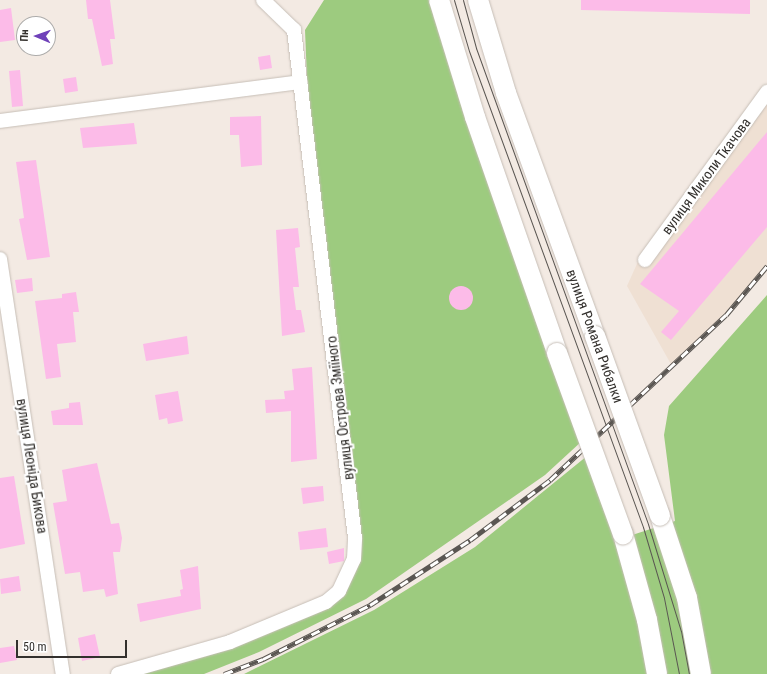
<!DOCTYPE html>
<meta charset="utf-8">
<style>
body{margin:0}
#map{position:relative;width:767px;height:674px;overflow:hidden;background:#f3eae3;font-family:"Roboto Condensed",sans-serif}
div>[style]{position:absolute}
.built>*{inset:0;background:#efe0d3}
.green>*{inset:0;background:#9dcb7f}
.building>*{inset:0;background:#fcbbe8}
.round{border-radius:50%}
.roads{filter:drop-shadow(0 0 1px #c6beb6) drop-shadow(0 0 1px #c6beb6)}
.minor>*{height:14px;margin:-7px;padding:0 7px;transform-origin:7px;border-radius:7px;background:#fff}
.secondary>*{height:20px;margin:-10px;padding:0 10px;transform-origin:10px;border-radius:10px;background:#fff}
.tram>*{height:1px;margin:-0.5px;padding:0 0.5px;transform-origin:0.5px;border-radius:0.5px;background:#5a5652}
.rail>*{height:4.5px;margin-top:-2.25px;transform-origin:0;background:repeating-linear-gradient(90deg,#fff 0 9px,#5a5652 0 18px);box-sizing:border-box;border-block:1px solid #5a5652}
.bridges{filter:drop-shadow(0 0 1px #c6beb6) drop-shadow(0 0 1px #c6beb6)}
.secondary-bridge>*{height:20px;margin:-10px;padding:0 10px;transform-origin:10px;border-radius:10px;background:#fff}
span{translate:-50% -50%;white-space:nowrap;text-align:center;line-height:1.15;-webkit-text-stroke:4px #fff;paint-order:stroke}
.street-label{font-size:14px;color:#33302d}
.north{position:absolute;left:16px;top:16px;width:40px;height:40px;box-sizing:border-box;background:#fff;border:1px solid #adacab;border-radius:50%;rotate:272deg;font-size:11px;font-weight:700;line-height:16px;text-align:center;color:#33302d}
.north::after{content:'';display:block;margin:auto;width:14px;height:18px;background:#6f41b9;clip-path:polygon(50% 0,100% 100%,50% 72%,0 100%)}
.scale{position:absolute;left:16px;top:640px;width:111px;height:18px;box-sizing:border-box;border:2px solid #33302d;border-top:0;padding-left:5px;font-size:12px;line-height:14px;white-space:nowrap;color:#33302d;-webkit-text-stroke:3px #fff;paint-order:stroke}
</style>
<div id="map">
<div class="built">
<i style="clip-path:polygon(767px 97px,767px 264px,726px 315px,672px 366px,627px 286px,641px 255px)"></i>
</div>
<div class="green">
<i style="clip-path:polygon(324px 0,432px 0,582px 441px,545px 475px,366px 599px,259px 652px,204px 674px,129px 674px,330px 603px,358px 560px,307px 80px,305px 30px)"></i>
<i style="clip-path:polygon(767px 295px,767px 674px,244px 674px,374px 610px,475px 547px,587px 456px,620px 539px,675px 521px,664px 435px,669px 406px)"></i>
</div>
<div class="building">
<i style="clip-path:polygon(86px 0,110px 0,115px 39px,110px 39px,113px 64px,102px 66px,92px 19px,88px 19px)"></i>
<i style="clip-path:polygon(581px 0,750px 0,750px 14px,581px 10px)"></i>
<i style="clip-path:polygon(11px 8px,15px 40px,0 42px,0 10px)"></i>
<i style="clip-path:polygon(270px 55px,272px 68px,260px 70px,258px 57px)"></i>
<i style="clip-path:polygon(20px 70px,23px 106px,12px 107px,9px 71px)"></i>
<i style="clip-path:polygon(76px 77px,78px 91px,65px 93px,63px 79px)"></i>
<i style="clip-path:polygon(261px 116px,262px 165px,241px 167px,239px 135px,230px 135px,230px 117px)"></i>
<i style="clip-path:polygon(134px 123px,137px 144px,83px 148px,80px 128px)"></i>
<i style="clip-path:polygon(767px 132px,767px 227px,671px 340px,661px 332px,679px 311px,640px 284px)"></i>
<i style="clip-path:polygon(36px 160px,50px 257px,27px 260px,19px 219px,24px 218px,16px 162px)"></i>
<i style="clip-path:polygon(298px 228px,300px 247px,295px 248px,299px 287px,293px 287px,296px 310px,301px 310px,305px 332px,282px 336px,276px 230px)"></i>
<i style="clip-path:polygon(32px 278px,33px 291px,17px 293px,15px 280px)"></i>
<i class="round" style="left:449px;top:286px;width:24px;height:24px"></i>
<i style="clip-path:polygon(76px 292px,79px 312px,73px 312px,76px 342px,57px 344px,61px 377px,46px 379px,35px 301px,62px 298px,62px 294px)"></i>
<i style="clip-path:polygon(187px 336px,189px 354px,146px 361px,143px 344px)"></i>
<i style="clip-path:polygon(312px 367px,317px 459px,291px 462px,291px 411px,266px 413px,265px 400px,285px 399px,284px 391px,294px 390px,292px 369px)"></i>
<i style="clip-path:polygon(178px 391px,183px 421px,168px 424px,167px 418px,159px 420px,155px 395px)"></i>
<i style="clip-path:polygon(80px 402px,83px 425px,53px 425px,51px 411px,69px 408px,69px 403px)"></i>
<i style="clip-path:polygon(97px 463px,111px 524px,119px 523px,122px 538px,120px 552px,113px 552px,118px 594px,106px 597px,104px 589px,83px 592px,80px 572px,65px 574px,53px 503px,67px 501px,62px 470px)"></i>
<i style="clip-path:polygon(14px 476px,25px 544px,0 549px,0 478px)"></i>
<i style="clip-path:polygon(323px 486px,324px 501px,303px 504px,301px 488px)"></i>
<i style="clip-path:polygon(326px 528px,328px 547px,300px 550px,298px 532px)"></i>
<i style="clip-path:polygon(344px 548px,344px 561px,329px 564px,327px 552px)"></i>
<i style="clip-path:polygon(198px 566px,201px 609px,140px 622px,137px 604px,181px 596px,180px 590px,183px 589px,180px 570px)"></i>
<i style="clip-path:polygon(19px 576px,21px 591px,1px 594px,0 579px)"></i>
<i style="clip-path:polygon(95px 634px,100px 657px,82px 661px,78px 638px)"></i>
<i style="clip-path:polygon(14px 646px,17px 660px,0 663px,0 648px)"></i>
</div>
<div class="roads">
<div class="minor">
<i style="left:0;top:121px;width:303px;rotate:-7.4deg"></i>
<i style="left:0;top:259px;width:420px;rotate:81.4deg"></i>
<i style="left:645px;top:260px;width:208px;rotate:-54deg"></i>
<i style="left:118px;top:674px;width:116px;rotate:-15.9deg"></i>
<i style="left:230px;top:642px;width:104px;rotate:-22.6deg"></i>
<i style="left:326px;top:602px;width:17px;rotate:-40deg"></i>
<i style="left:339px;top:591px;width:35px;rotate:-65deg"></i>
<i style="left:354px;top:559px;width:21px;rotate:-87deg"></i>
<i style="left:355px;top:538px;width:512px;rotate:-96.85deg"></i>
<i style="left:294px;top:30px;width:43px;rotate:-135.9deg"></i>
</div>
<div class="secondary">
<i style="left:439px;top:0;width:122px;rotate:72.9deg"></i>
<i style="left:475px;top:117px;width:250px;rotate:70.8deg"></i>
<i style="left:478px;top:0;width:97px;rotate:73.2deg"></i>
<i style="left:506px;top:93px;width:259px;rotate:69.9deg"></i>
<i style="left:660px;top:516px;width:86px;rotate:71.8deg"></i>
<i style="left:687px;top:598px;width:77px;rotate:79.6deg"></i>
<i style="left:623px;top:534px;width:89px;rotate:74.4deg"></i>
<i style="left:647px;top:620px;width:55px;rotate:79.5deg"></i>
</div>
</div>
<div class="tram">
<i style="left:454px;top:0;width:53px;rotate:73.6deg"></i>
<i style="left:469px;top:51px;width:507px;rotate:69.92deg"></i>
<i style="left:643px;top:527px;width:74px;rotate:73.5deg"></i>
<i style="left:664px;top:598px;width:77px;rotate:78.8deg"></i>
<i style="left:463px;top:0;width:50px;rotate:74.8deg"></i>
<i style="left:476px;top:48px;width:506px;rotate:70.13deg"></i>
<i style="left:648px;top:524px;width:112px;rotate:72.9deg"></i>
<i style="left:681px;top:631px;width:44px;rotate:79.5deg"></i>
</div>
<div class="rail">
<i style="left:224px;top:674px;width:42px;rotate:-21deg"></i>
<i style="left:263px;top:659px;width:120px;rotate:-26.8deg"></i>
<i style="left:370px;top:605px;width:119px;rotate:-33deg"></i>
<i style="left:470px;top:540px;width:100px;rotate:-36.9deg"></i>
<i style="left:550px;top:480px;width:241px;rotate:-43.2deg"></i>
<i style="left:726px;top:315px;width:64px;rotate:-50.1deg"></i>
</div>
<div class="bridges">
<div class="secondary-bridge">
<i style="left:595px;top:336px;width:191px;rotate:70.1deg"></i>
<i style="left:557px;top:353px;width:193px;rotate:70deg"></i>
</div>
</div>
<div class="street-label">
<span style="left:706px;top:176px;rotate:-54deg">вулиця Миколи Ткачова</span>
<span style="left:595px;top:336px;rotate:70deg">вулиця Романа Рибалки</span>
<span style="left:340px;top:408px;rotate:-97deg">вулиця Острова Зміїного</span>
<span style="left:32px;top:466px;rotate:81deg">вулиця Леоніда Бикова</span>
</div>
<div class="north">Пн</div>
<div class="scale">50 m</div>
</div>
